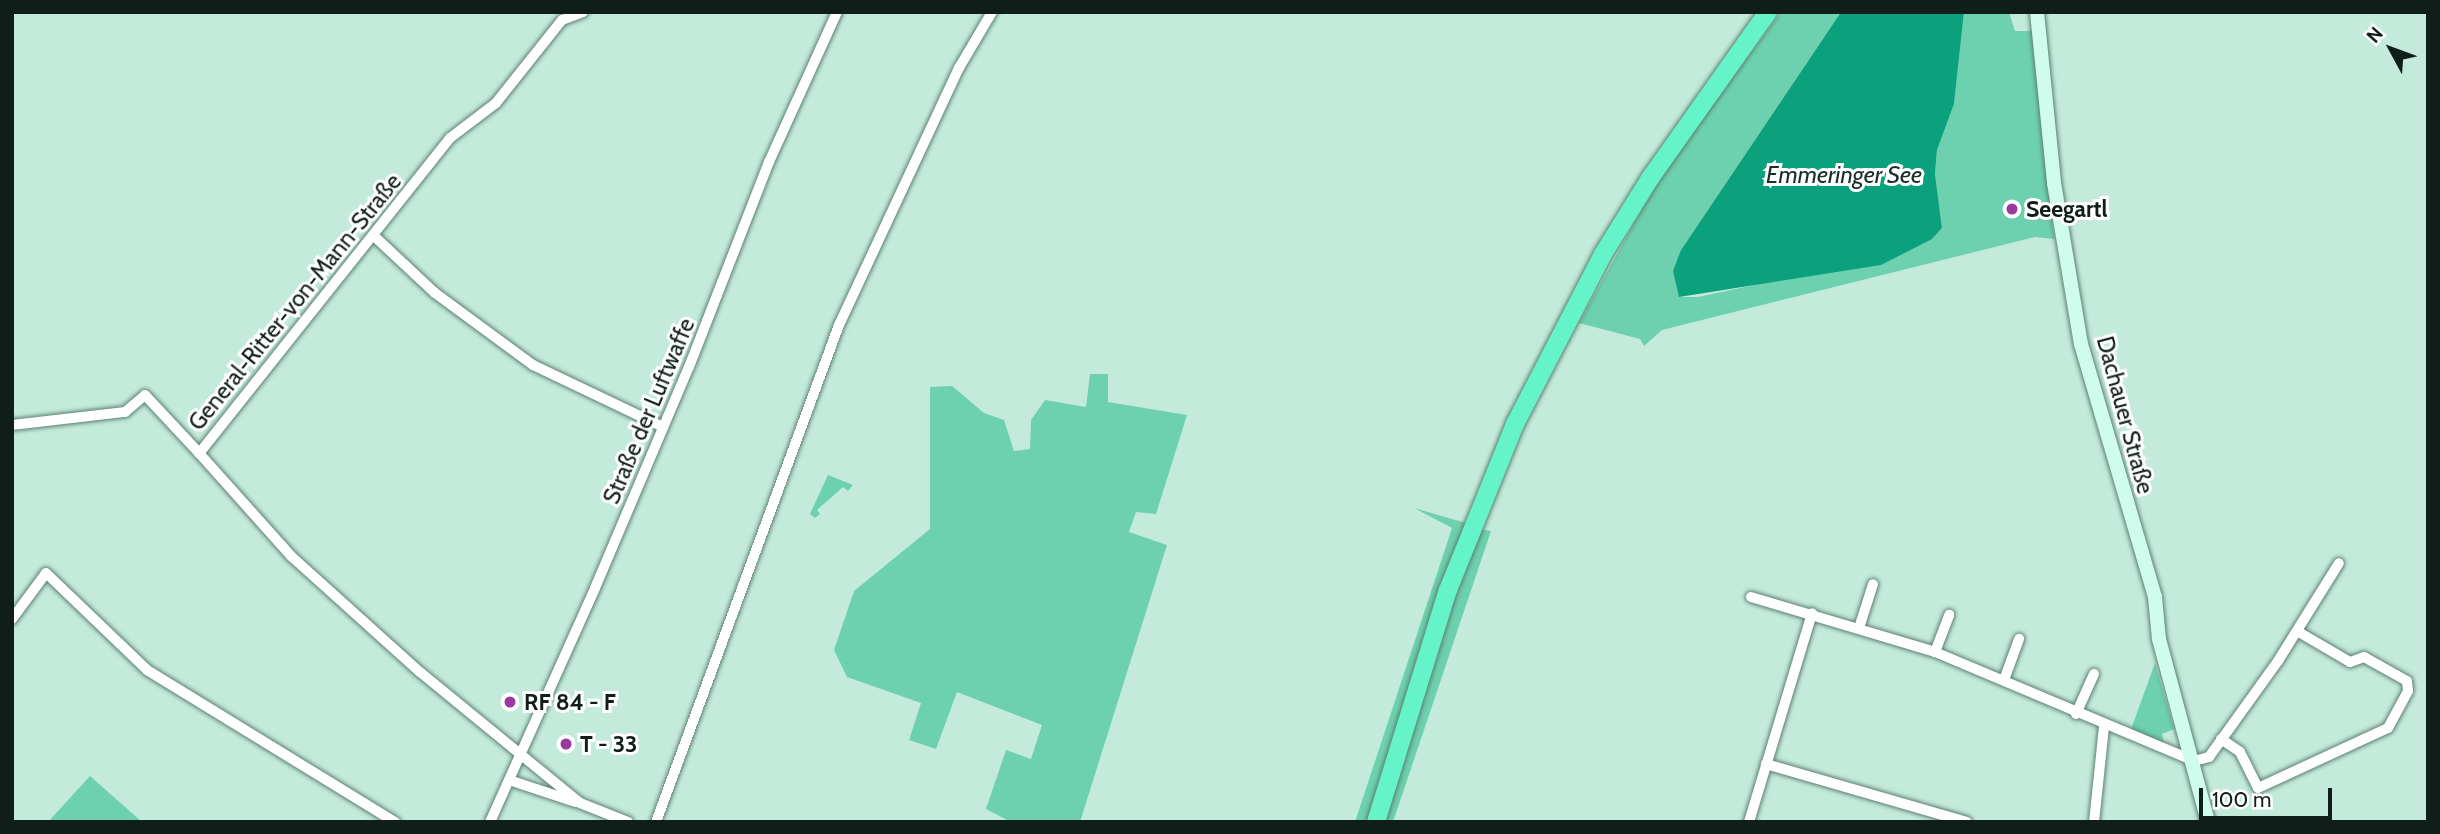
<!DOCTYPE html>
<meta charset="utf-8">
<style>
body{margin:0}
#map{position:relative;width:2440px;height:834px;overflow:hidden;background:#c4eadb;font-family:Cabin,sans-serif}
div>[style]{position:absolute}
.green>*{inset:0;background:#6dd1af}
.water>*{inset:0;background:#0ca17d}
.roads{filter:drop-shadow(0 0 2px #5d8173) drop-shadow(0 0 2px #5d8173)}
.street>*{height:10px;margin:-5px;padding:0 5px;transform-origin:5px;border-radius:5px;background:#fff}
.secondary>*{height:14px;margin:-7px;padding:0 7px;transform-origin:7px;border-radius:7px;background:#d0fcee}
.highway>*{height:18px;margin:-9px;padding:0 9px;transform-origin:9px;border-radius:9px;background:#64f4c8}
.dots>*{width:19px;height:19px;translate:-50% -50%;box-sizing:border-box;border:4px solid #fff;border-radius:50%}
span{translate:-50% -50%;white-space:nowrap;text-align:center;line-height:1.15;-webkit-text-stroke:6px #fff;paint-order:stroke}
.poi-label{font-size:23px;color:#101e19;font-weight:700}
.left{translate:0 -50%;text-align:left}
.street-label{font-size:23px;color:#101e19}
.water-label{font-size:24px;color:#192f27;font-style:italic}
.frame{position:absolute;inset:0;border:14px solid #101e19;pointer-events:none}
.north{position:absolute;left:2356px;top:14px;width:70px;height:70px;-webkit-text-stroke:5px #fff;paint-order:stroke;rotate:311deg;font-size:19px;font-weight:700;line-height:28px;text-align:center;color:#101e19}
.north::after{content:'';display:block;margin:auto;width:24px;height:32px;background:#101e19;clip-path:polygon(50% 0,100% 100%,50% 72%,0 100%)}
.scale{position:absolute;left:2199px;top:788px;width:133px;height:32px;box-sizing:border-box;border:4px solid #101e19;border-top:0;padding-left:9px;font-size:21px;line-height:24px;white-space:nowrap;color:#101e19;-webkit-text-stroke:5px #fff;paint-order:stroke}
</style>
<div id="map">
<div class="green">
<i style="clip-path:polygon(1781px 12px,1841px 12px,1681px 250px,1679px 297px,1698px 297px,1811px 273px,1932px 239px,1942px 228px,1935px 174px,1937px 150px,1954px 104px,1964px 12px,2009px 12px,2015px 31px,2032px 31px,2054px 239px,2035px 237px,1662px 330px,1644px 346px,1640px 339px,1579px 323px,1658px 180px)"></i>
<i style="clip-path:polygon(1090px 374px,1108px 374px,1108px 402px,1187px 415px,1156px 514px,1136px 512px,1129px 532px,1167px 545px,1080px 822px,1011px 822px,986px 809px,1006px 750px,1031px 759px,1042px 725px,957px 692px,936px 749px,909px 740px,921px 703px,847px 677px,834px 650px,854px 591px,930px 529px,930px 387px,952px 386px,984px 413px,1004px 420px,1014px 451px,1030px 449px,1031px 420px,1045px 400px,1086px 407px)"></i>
<i style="clip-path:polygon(828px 475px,853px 485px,848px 491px,843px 487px,817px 510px,820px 514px,815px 518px,810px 514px)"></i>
<i style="clip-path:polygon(1414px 508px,1466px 523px,1371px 822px,1355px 822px,1452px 528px)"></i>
<i style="clip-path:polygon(1480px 529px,1491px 531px,1393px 822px,1384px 822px,1456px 592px)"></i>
<i style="clip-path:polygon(2155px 663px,2174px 729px,2162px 734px,2164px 745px,2130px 732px)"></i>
<i style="clip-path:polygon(90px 776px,142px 822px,48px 822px)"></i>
</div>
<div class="water">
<i style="clip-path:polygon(1841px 12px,1964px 12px,1954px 104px,1937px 150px,1935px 174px,1942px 228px,1932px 239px,1881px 265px,1679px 297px,1673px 271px,1681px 250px)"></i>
</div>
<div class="roads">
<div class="street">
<i style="left:583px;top:12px;width:22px;rotate:159deg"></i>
<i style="left:562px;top:20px;width:106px;rotate:128.5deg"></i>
<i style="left:496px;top:103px;width:58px;rotate:142.7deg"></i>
<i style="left:450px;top:138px;width:403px;rotate:128.5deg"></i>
<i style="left:199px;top:453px;width:138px;rotate:48.2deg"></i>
<i style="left:291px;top:556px;width:173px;rotate:42deg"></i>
<i style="left:420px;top:672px;width:207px;rotate:39.3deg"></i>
<i style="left:580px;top:803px;width:52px;rotate:21.6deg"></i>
<i style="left:374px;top:236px;width:83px;rotate:43.1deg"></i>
<i style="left:435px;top:293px;width:122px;rotate:36.3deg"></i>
<i style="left:533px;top:365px;width:144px;rotate:25.5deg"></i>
<i style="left:12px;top:425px;width:114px;rotate:-6.6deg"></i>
<i style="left:125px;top:412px;width:26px;rotate:-40deg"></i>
<i style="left:145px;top:395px;width:79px;rotate:47deg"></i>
<i style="left:1751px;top:597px;width:192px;rotate:16.6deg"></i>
<i style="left:1935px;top:652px;width:281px;rotate:22.8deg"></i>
<i style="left:2194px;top:761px;width:16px;rotate:-15deg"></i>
<i style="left:2209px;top:757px;width:118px;rotate:-54.3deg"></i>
<i style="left:2278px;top:661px;width:115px;rotate:-58.1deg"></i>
<i style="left:12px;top:619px;width:57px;rotate:-53.5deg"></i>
<i style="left:46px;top:573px;width:140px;rotate:43.8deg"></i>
<i style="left:147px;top:670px;width:291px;rotate:31.5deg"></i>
<i style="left:1859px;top:628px;width:46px;rotate:-72.3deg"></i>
<i style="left:1935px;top:652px;width:40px;rotate:-69deg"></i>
<i style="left:2004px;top:680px;width:44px;rotate:-69.9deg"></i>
<i style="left:2076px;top:714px;width:44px;rotate:-65.8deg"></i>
<i style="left:2221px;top:739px;width:23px;rotate:34deg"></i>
<i style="left:2240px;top:752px;width:40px;rotate:63.4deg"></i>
<i style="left:2258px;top:788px;width:143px;rotate:-24.8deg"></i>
<i style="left:2388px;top:728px;width:42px;rotate:-61.6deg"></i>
<i style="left:2408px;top:691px;width:10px;rotate:-96deg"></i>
<i style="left:2407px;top:681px;width:49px;rotate:-150.8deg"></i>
<i style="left:2364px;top:657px;width:15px;rotate:160deg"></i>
<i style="left:2350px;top:662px;width:61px;rotate:-149.7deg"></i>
<i style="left:1766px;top:764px;width:209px;rotate:16.1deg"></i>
<i style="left:509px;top:780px;width:70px;rotate:18.4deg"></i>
<i style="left:490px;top:822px;width:256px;rotate:-65.8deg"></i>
<i style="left:595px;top:588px;width:240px;rotate:-67deg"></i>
<i style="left:689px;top:367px;width:220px;rotate:-68.7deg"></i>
<i style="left:769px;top:162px;width:165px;rotate:-65.6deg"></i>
<i style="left:656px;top:822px;width:530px;rotate:-69.79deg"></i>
<i style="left:839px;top:325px;width:284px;rotate:-65deg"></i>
<i style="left:959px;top:68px;width:65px;rotate:-59.5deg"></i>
<i style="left:1749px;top:822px;width:218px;rotate:-73.2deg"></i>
<i style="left:2094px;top:822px;width:96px;rotate:-84deg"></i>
</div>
<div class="secondary">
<i style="left:2037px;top:12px;width:172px;rotate:84.3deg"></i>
<i style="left:2054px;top:183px;width:163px;rotate:80.5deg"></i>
<i style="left:2081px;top:344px;width:264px;rotate:73.7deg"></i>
<i style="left:2155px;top:597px;width:42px;rotate:84.6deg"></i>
<i style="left:2159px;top:639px;width:189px;rotate:75deg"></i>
</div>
<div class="highway">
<i style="left:1376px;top:822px;width:243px;rotate:-72.8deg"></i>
<i style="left:1448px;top:590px;width:179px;rotate:-68deg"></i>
<i style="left:1515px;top:424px;width:191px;rotate:-62.6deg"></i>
<i style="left:1603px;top:254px;width:91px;rotate:-58.1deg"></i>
<i style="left:1651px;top:177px;width:202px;rotate:-54.7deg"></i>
</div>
</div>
<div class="dots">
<i style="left:2012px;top:209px;background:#9c39a0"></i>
<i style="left:510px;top:702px;background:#9c39a0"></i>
<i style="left:566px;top:744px;background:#9c39a0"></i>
</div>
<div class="poi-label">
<span class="left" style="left:2026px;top:209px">Seegartl</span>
<span class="left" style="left:524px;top:702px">RF 84 - F</span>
<span class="left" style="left:580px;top:744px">T - 33</span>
</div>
<div class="street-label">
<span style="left:295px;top:302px;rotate:-51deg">General-Ritter-von-Mann-Straße</span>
<span style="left:649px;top:411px;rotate:-67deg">Straße der Luftwaffe</span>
<span style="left:2125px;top:415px;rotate:75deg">Dachauer Straße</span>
</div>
<div class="water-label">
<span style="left:1844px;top:175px">Emmeringer See</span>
</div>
<div class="frame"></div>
<div class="north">N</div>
<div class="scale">100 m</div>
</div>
